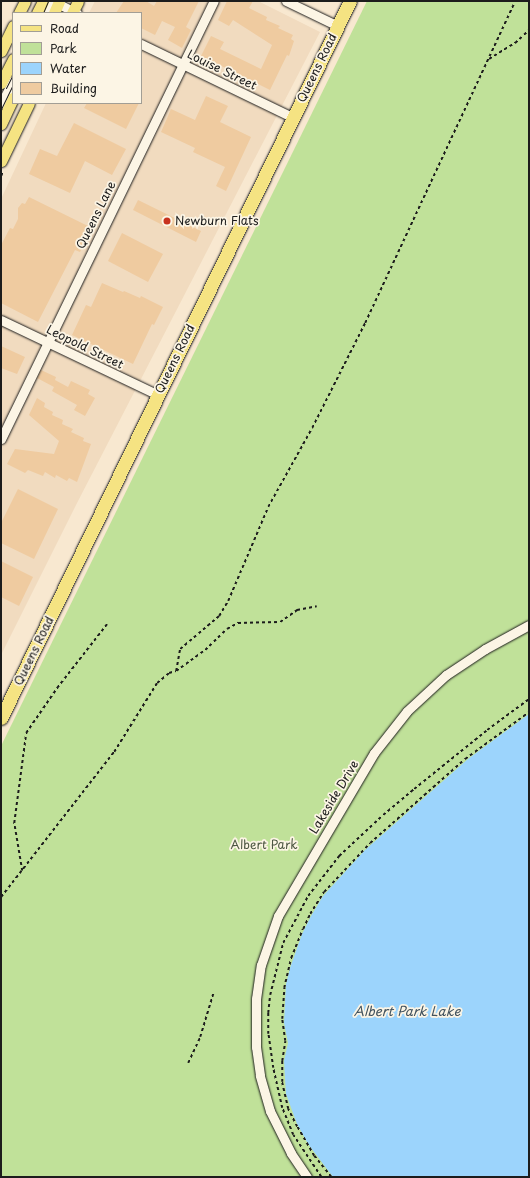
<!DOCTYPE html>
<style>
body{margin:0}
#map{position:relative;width:530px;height:1178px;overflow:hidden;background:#f8e8d0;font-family:"Playpen Sans",sans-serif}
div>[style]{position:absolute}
.built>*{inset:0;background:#f1dbbf}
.green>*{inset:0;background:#c0e199}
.water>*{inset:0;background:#9cd4fc}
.building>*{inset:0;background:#efcba0}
.path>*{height:1.5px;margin-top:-0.75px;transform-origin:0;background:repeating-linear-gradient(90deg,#1c1c1c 0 3px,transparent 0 6px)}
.roads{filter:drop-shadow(0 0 1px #1c1c1c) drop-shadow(0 0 1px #1c1c1c)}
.minor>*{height:9px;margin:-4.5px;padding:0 4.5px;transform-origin:4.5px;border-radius:4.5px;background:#fcf5e5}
.major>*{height:11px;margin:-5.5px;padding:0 5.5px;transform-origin:5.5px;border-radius:5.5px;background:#f5e382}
.highway>*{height:13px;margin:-6.5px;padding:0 6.5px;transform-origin:6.5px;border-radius:6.5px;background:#f5e382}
.tram>*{height:1px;margin:-0.5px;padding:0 0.5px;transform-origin:0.5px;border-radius:0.5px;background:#1c1c1c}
.dots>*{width:11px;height:11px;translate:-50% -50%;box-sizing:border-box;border:2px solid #fcf5e5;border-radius:50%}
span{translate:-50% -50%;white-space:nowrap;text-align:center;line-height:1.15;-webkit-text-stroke:3.5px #fcf5e5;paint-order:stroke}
.street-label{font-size:12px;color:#1c1c1c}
.poi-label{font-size:12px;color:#1c1c1c}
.left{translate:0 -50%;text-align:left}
.park-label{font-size:12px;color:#4d5742}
.water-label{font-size:13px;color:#42535f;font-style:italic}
.frame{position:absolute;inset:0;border:2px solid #1c1c1c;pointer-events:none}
.legend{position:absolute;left:12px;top:12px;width:130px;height:92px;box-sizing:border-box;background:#fcf5e5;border:1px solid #a29e95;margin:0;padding:5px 7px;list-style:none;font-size:12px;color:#1c1c1c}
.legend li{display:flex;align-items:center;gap:8px;height:20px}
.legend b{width:20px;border:1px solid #a29e95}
</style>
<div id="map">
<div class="built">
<i style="clip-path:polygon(95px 1px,258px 1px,320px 32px,76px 505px,1px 655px,1px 199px,46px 103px,141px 103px,141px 13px,89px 13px)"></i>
</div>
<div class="green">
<i style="clip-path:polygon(367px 1px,529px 1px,529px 1177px,1px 1177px,1px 746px)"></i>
</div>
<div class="water">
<i style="clip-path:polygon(529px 714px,529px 1177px,333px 1177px,308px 1144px,297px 1124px,286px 1094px,284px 1061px,288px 1043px,284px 1023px,286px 984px,290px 968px,302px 934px,311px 916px,323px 896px,365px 850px,468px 759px)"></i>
</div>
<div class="building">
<i style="clip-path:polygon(124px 1px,146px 1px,154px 6px,157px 1px,199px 1px,186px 27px,191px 30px,182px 48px,168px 40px,175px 27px,162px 21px,155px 35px,141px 28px,141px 13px,116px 13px)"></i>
<i style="clip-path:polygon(227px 1px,253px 1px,249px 8px,267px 17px,266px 20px,280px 26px,278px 28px,293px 35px,291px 39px,294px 41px,289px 56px,287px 55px,270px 90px,201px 56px,211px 36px,224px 42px,220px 49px,261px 69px,272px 45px,233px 20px,229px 26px,218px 20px)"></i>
<i style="clip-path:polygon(206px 96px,228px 106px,220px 122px,251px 137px,226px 191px,216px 186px,225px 167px,193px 152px,195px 148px,161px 132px,171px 109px,195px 120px)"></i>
<i style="clip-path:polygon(87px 103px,139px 103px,126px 129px,84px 108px)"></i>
<i style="clip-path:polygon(74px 123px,126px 149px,112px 175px,85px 161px,70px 193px,29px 174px,40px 149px,57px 156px)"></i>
<i style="clip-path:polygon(29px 197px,92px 228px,80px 252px,75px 250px,38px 322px,1px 303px,1px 245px,10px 228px,13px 229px,18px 219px,18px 208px,22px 203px,25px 204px)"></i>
<i style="clip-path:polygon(138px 200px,201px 231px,196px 242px,133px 210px)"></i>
<i style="clip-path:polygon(122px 233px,163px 254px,148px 282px,108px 261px)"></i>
<i style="clip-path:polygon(102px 283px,123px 292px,124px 291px,140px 298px,141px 296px,163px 307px,154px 325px,152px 324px,133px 364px,72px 335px,86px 305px,91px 307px)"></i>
<i style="clip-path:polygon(1px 346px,25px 357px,17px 374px,1px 368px)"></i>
<i style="clip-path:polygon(41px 370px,56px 377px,55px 380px,68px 387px,71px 381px,90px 390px,88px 394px,95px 398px,85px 416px,74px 410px,77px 405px,52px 391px,54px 387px,37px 378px)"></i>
<i style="clip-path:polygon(37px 398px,45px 403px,44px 407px,53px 412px,52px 415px,63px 420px,62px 424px,73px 429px,71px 432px,84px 438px,83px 441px,91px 444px,77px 482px,69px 478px,67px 481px,56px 475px,55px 478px,45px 472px,43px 476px,28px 470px,25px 473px,7px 464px,15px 449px,54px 454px,59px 441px,29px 415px)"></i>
<i style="clip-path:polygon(18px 489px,58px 509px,34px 559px,1px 543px,1px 523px)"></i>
<i style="clip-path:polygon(1px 561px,33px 577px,19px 606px,1px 597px)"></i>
</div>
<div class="path">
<i style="left:489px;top:59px;width:31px;rotate:-32deg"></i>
<i style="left:515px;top:43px;width:19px;rotate:-43deg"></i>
<i style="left:1px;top:176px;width:5px;rotate:-68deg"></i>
<i style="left:176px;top:671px;width:36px;rotate:-36deg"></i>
<i style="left:205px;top:650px;width:30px;rotate:-44deg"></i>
<i style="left:227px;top:629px;width:13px;rotate:-29deg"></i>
<i style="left:238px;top:623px;width:42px;rotate:-1.4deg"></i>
<i style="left:280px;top:622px;width:21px;rotate:-35deg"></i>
<i style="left:297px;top:610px;width:20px;rotate:-11deg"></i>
<i style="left:22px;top:871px;width:49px;rotate:-99.5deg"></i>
<i style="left:14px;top:823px;width:91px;rotate:-82.4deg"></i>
<i style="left:26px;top:733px;width:55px;rotate:-55.4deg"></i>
<i style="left:57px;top:688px;width:81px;rotate:-52deg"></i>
<i style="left:1px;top:897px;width:184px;rotate:-52.1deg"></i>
<i style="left:114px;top:752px;width:81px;rotate:-58.1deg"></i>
<i style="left:157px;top:683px;width:16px;rotate:-40deg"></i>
<i style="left:169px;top:673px;width:7px;rotate:-16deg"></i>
<i style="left:176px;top:671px;width:22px;rotate:-80deg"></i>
<i style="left:180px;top:649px;width:51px;rotate:-40.2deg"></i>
<i style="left:219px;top:616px;width:17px;rotate:-59deg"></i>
<i style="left:228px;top:601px;width:102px;rotate:-66.9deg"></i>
<i style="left:268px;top:507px;width:90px;rotate:-60.9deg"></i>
<i style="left:312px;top:428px;width:118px;rotate:-63.2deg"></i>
<i style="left:365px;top:323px;width:355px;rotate:-65deg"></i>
<i style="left:188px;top:1063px;width:29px;rotate:-65deg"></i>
<i style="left:200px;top:1037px;width:45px;rotate:-73.2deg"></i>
<i style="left:321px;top:1177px;width:50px;rotate:-123.7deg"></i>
<i style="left:293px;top:1135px;width:29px;rotate:-112deg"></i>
<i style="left:282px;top:1108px;width:41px;rotate:-102.7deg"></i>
<i style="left:273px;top:1068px;width:34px;rotate:-98deg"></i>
<i style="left:268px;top:1034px;width:21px;rotate:-90deg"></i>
<i style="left:268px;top:1013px;width:18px;rotate:-84deg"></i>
<i style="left:270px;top:995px;width:54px;rotate:-76deg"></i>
<i style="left:283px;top:943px;width:53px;rotate:-62deg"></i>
<i style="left:308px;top:896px;width:51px;rotate:-52.2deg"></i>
<i style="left:339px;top:856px;width:60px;rotate:-43deg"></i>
<i style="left:383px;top:815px;width:40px;rotate:-40deg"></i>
<i style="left:414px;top:789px;width:94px;rotate:-38.9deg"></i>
<i style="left:487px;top:730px;width:52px;rotate:-36.4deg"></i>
<i style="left:331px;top:1177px;width:27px;rotate:-129deg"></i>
<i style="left:314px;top:1156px;width:34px;rotate:-120deg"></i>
<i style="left:297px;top:1127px;width:20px;rotate:-117deg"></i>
<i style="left:288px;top:1109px;width:28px;rotate:-103deg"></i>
<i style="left:282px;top:1082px;width:21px;rotate:-90deg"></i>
<i style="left:282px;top:1061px;width:20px;rotate:-81deg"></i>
<i style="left:285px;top:1041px;width:22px;rotate:-98deg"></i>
<i style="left:282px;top:1019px;width:31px;rotate:-86deg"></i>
<i style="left:284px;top:988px;width:31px;rotate:-77deg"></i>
<i style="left:291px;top:958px;width:31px;rotate:-68deg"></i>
<i style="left:303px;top:929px;width:17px;rotate:-65deg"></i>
<i style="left:310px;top:914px;width:26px;rotate:-58deg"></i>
<i style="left:324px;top:892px;width:67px;rotate:-46.8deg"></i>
<i style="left:370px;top:843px;width:127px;rotate:-41.5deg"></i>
<i style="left:465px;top:759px;width:79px;rotate:-36.3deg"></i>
</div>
<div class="roads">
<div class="minor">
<i style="left:53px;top:1px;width:27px;rotate:27deg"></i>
<i style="left:286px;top:1px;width:58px;rotate:25.7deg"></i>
<i style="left:45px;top:13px;width:13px;rotate:-63deg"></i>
<i style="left:141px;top:44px;width:168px;rotate:25.8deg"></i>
<i style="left:1px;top:104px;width:27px;rotate:-63deg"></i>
<i style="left:1px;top:320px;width:174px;rotate:25.5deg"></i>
<i style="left:1px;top:439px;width:487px;rotate:-64.1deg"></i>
<i style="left:307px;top:1177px;width:29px;rotate:-124deg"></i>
<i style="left:291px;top:1153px;width:47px;rotate:-116.6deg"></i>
<i style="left:270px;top:1111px;width:37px;rotate:-106deg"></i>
<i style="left:260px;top:1075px;width:28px;rotate:-98deg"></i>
<i style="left:256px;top:1047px;width:48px;rotate:-90deg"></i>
<i style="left:256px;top:999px;width:34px;rotate:-82deg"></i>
<i style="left:261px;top:965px;width:52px;rotate:-70.9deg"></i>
<i style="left:278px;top:916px;width:189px;rotate:-59.5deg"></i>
<i style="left:374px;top:753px;width:53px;rotate:-51.8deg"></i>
<i style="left:407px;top:711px;width:53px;rotate:-42.7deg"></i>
<i style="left:446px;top:675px;width:47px;rotate:-33.7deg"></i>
<i style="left:485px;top:649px;width:50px;rotate:-28.6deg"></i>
</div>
<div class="major">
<i style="left:19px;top:13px;width:13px;rotate:-63deg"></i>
<i style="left:37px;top:13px;width:13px;rotate:-63deg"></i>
<i style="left:54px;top:13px;width:13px;rotate:-67deg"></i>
<i style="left:72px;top:13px;width:13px;rotate:-63deg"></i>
<i style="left:1px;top:51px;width:28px;rotate:-64deg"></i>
<i style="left:1px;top:83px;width:27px;rotate:-63deg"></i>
<i style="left:1px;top:124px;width:29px;rotate:-65deg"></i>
<i style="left:1px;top:161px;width:64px;rotate:-64.2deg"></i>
</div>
<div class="highway">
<i style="left:1px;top:718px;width:797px;rotate:-64.05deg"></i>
</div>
</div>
<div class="tram">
<i style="left:43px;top:13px;width:13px;rotate:-67deg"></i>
<i style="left:6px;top:88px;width:16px;rotate:-63deg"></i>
<i style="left:1px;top:109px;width:28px;rotate:-64deg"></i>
</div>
<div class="dots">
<i style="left:167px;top:221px;background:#c8321e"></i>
</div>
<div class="street-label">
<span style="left:317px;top:68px;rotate:-64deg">Queens Road</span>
<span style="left:222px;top:70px;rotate:26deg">Louise Street</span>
<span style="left:96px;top:215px;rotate:-64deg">Queens Lane</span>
<span style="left:85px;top:347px;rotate:26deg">Leopold Street</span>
<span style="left:175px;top:359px;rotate:-64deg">Queens Road</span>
<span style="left:34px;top:651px;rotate:-64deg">Queens Road</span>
<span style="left:334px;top:797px;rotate:-59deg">Lakeside Drive</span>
</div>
<div class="poi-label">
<span class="left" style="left:175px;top:221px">Newburn Flats</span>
</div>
<div class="park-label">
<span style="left:264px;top:845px">Albert Park</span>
</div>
<div class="water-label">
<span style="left:407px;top:1011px">Albert Park Lake</span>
</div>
<div class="frame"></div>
<ul class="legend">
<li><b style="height:5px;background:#f5e382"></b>Road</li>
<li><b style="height:11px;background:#c0e199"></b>Park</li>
<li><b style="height:11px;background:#9cd4fc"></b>Water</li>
<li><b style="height:11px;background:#efcba0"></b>Building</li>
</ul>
</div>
